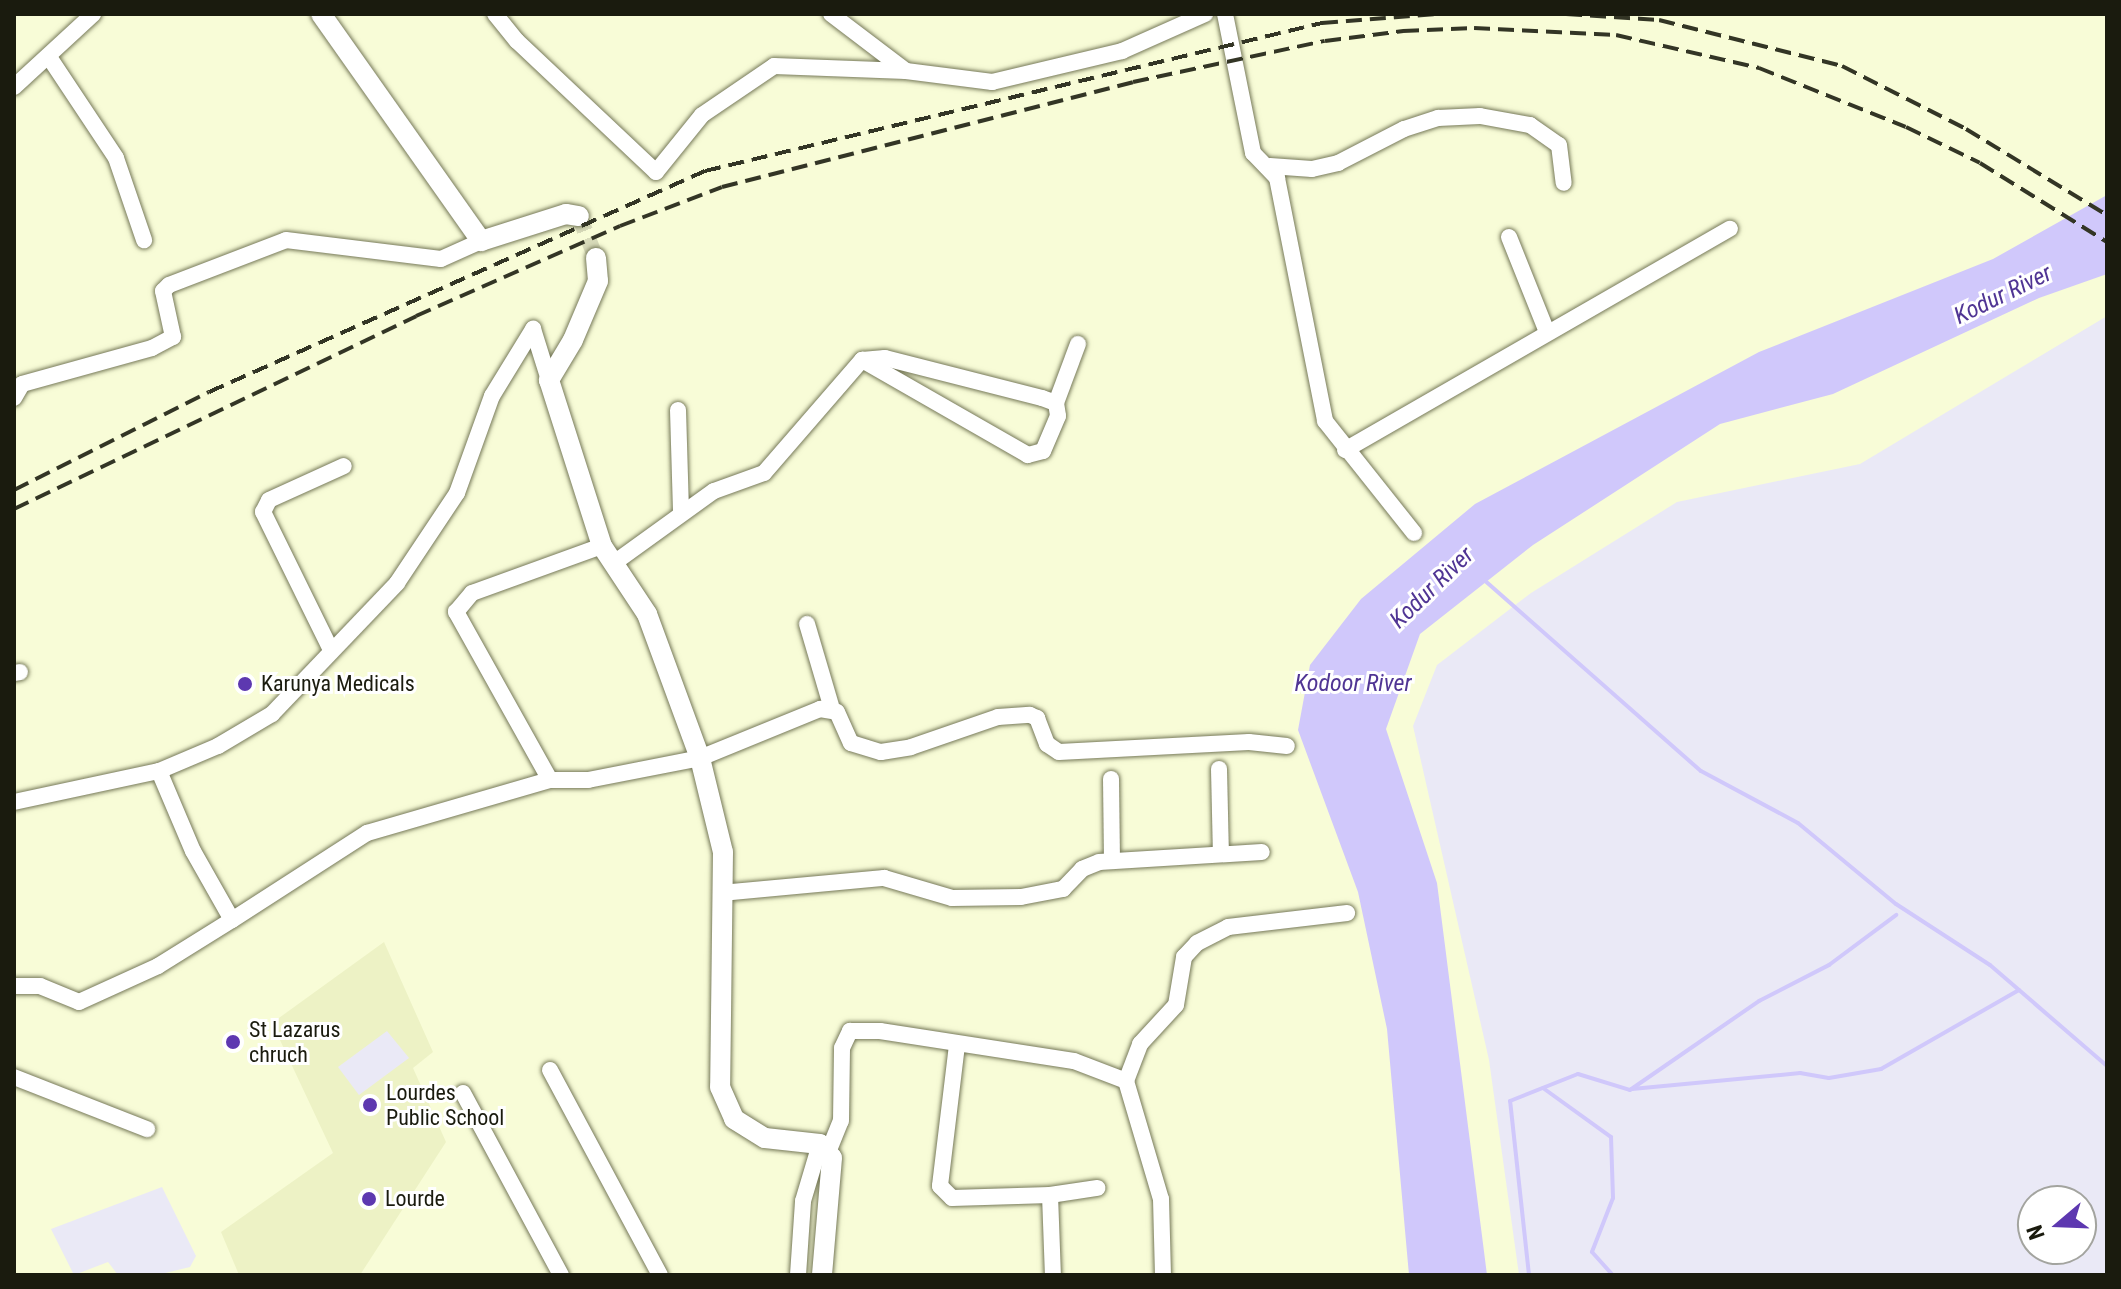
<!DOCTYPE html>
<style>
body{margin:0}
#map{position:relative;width:2121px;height:1289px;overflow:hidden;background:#f8fcd7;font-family:"Roboto Condensed",sans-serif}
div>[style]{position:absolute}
.built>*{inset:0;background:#edf2c5}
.green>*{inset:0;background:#eae9f6}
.water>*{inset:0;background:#d0c8fb}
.stream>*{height:4px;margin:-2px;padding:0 2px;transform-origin:2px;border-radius:2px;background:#d0c8fb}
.minor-tunnel>*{height:16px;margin-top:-8px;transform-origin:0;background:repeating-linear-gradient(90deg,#d7dab9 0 16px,transparent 0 24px)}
.roads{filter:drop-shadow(0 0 2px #767959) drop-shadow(0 0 2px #767959)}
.minor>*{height:16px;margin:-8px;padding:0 8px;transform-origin:8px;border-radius:8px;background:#fff}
.major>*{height:20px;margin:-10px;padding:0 10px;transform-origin:10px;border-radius:10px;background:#fff}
.rail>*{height:4px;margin-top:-2px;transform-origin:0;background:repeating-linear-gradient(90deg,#333525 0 16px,transparent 0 24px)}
.dots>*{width:22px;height:22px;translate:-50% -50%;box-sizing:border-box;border:4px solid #fff;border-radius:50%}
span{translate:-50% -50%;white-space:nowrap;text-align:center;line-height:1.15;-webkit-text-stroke:6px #fff;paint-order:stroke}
.poi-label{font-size:22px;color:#1a1b0e}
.left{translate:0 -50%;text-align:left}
.water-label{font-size:24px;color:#503594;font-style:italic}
.frame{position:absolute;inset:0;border:16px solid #1a1b0e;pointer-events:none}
.north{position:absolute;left:2017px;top:1185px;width:80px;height:80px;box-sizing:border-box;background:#fff;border:2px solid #a3a49f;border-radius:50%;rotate:251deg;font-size:22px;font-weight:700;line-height:32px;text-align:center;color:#1a1b0e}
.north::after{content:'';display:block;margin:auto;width:28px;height:36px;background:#5d38b0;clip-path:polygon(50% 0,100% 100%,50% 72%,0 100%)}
</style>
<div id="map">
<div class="built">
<i style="clip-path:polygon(384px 942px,433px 1052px,413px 1068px,446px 1142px,360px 1275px,239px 1275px,221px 1232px,333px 1153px,272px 1023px)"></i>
</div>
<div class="green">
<i style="clip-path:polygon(evenodd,2107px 316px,2107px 1275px,1519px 1275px,1489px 1060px,1413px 726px,1437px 665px,1531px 593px,1677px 502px,1860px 464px,2107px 316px,2033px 1201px,2081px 1201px,2081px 1249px,2033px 1249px,2033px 1201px)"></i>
<i style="clip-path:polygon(387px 1031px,409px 1058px,359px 1095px,338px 1067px)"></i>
<i style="clip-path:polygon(162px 1187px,196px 1256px,190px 1267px,157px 1275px,118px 1275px,108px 1262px,74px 1275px,51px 1229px)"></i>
</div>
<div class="water">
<i style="clip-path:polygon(2107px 195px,2107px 274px,2039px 298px,1833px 394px,1720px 424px,1533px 545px,1420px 634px,1386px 729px,1437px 883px,1487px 1275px,1409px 1275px,1387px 1029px,1358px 892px,1298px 730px,1310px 665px,1361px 599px,1475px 504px,1759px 352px,1993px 259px)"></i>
</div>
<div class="stream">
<i style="left:1483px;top:579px;width:290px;rotate:41.4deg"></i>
<i style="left:1701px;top:771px;width:110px;rotate:28.2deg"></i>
<i style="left:1798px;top:823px;width:127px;rotate:39.6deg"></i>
<i style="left:1896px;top:904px;width:112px;rotate:33deg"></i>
<i style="left:1990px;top:965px;width:155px;rotate:40.8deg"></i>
<i style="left:1543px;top:1088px;width:84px;rotate:35.8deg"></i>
<i style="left:1611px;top:1137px;width:61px;rotate:88.1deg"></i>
<i style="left:1613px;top:1198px;width:58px;rotate:111.3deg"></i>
<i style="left:1592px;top:1252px;width:31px;rotate:48deg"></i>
<i style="left:1632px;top:1089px;width:169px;rotate:-5.4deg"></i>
<i style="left:1800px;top:1073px;width:29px;rotate:10deg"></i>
<i style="left:1829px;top:1078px;width:53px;rotate:-9.8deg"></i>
<i style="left:1881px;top:1069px;width:159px;rotate:-29.8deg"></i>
<i style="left:1529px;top:1275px;width:175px;rotate:-96.2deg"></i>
<i style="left:1510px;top:1101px;width:73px;rotate:-21.7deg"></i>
<i style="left:1578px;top:1074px;width:54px;rotate:17.1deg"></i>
<i style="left:1630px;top:1090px;width:157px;rotate:-34.6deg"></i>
<i style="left:1759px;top:1001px;width:79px;rotate:-27.2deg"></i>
<i style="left:1829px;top:965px;width:84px;rotate:-36.7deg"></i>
</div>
<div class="minor-tunnel">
<i style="left:579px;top:216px;width:45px;rotate:68deg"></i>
</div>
<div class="roads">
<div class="minor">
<i style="left:495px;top:14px;width:35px;rotate:51deg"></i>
<i style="left:517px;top:41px;width:191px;rotate:43.3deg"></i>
<i style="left:656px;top:172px;width:73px;rotate:-51.1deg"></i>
<i style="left:702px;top:115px;width:87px;rotate:-34.2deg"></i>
<i style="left:774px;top:66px;width:132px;rotate:2.2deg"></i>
<i style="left:906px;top:71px;width:87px;rotate:7.3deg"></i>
<i style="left:992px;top:82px;width:134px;rotate:-13.4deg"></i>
<i style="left:1122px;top:51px;width:91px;rotate:-24deg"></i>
<i style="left:831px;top:14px;width:94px;rotate:37.2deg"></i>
<i style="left:1225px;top:14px;width:142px;rotate:78.6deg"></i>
<i style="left:1253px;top:153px;width:35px;rotate:46deg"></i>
<i style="left:1277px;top:178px;width:248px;rotate:78.8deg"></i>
<i style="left:1325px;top:421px;width:143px;rotate:51.5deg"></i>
<i style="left:49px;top:57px;width:121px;rotate:56.4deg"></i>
<i style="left:116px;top:158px;width:87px;rotate:71.1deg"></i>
<i style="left:14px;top:87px;width:108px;rotate:-42.7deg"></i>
<i style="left:1270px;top:166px;width:42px;rotate:4.1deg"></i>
<i style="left:1312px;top:169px;width:27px;rotate:-13deg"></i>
<i style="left:1338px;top:163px;width:74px;rotate:-27.3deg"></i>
<i style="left:1404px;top:129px;width:36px;rotate:-18deg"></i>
<i style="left:1438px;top:118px;width:42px;rotate:-2.7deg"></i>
<i style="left:1480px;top:116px;width:51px;rotate:10.2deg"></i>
<i style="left:1530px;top:125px;width:35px;rotate:35deg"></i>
<i style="left:1559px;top:145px;width:38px;rotate:83deg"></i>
<i style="left:1509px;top:237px;width:102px;rotate:68.2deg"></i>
<i style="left:14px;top:398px;width:16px;rotate:-60deg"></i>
<i style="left:22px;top:384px;width:135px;rotate:-15.5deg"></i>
<i style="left:152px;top:348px;width:24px;rotate:-28deg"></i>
<i style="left:173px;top:337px;width:47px;rotate:-102.3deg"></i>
<i style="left:163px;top:291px;width:8px;rotate:-45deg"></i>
<i style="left:169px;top:285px;width:125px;rotate:-21deg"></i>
<i style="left:286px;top:240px;width:156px;rotate:7deg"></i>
<i style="left:441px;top:259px;width:44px;rotate:-24.2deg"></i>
<i style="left:1056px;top:403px;width:63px;rotate:-69.6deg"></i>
<i style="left:678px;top:410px;width:103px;rotate:88.3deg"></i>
<i style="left:1345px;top:450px;width:444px;rotate:-29.9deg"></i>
<i style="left:614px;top:563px;width:123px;rotate:-35.8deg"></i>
<i style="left:714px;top:491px;width:53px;rotate:-19.8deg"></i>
<i style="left:764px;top:473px;width:150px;rotate:-49.1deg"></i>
<i style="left:862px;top:360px;width:23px;rotate:-5deg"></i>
<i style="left:885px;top:358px;width:162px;rotate:14.3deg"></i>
<i style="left:1042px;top:398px;width:15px;rotate:20deg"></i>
<i style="left:1056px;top:403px;width:13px;rotate:81deg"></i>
<i style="left:1058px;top:416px;width:38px;rotate:113deg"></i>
<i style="left:1043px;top:451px;width:16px;rotate:165deg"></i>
<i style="left:1028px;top:455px;width:191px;rotate:-150.2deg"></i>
<i style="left:807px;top:624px;width:89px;rotate:73.6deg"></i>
<i style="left:330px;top:648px;width:152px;rotate:-116.2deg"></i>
<i style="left:263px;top:512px;width:13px;rotate:-63deg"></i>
<i style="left:269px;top:500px;width:82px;rotate:-24.4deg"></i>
<i style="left:14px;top:673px;width:6px;rotate:-9deg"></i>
<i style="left:1219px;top:769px;width:85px;rotate:88.7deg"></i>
<i style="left:159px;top:771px;width:87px;rotate:67deg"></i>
<i style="left:193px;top:851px;width:79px;rotate:60.5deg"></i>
<i style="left:232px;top:920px;width:161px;rotate:-32.8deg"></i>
<i style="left:367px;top:833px;width:191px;rotate:-16.2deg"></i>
<i style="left:550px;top:780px;width:38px"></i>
<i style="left:588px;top:780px;width:114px;rotate:-11.1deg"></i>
<i style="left:700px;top:758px;width:130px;rotate:-22.2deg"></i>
<i style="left:820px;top:709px;width:17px;rotate:10deg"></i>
<i style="left:837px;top:712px;width:34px;rotate:66deg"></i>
<i style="left:851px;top:743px;width:31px;rotate:17deg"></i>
<i style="left:881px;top:752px;width:30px;rotate:-9deg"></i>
<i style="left:911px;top:747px;width:92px;rotate:-19deg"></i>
<i style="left:998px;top:717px;width:32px;rotate:-4deg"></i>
<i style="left:1030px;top:715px;width:8px;rotate:23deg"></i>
<i style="left:1037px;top:718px;width:28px;rotate:69deg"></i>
<i style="left:1047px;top:744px;width:14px;rotate:34deg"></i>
<i style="left:1059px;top:752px;width:190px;rotate:-3deg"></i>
<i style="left:1249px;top:742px;width:38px;rotate:6deg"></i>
<i style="left:1111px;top:779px;width:82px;rotate:89.3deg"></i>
<i style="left:550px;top:780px;width:193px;rotate:-119.2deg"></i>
<i style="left:456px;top:612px;width:25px;rotate:-50deg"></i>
<i style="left:472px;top:593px;width:138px;rotate:-19.9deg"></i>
<i style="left:14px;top:802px;width:148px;rotate:-12.1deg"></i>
<i style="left:159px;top:771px;width:64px;rotate:-23deg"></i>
<i style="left:218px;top:746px;width:63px;rotate:-30.7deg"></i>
<i style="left:272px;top:714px;width:181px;rotate:-46.3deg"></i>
<i style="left:397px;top:583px;width:108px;rotate:-56.3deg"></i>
<i style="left:457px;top:493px;width:103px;rotate:-70.2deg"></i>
<i style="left:492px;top:396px;width:79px;rotate:-58.5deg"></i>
<i style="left:533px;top:329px;width:53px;rotate:72.6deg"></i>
<i style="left:721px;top:893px;width:164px;rotate:-5.3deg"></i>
<i style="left:884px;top:878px;width:71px;rotate:16.4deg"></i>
<i style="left:952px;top:898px;width:69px;rotate:-0.8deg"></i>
<i style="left:1021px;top:897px;width:43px;rotate:-10.8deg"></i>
<i style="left:1063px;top:889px;width:28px;rotate:-46deg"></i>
<i style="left:1082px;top:869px;width:18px;rotate:-22deg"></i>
<i style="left:1099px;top:862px;width:163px;rotate:-3.5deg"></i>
<i style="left:14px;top:986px;width:26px"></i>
<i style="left:40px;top:986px;width:42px;rotate:22.3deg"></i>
<i style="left:79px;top:1002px;width:87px;rotate:-24.5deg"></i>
<i style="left:158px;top:966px;width:87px;rotate:-31.9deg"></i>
<i style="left:957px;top:1045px;width:142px;rotate:96.9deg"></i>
<i style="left:940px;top:1186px;width:17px;rotate:45deg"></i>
<i style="left:952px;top:1198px;width:98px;rotate:-1.8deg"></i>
<i style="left:1050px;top:1195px;width:80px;rotate:87.9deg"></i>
<i style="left:550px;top:1070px;width:233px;rotate:61.8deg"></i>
<i style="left:14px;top:1077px;width:143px;rotate:21.4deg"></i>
<i style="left:1126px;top:1081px;width:123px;rotate:73.5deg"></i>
<i style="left:1161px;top:1199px;width:76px;rotate:88.5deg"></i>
<i style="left:463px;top:1093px;width:207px;rotate:61.7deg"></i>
<i style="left:829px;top:1150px;width:31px;rotate:-68deg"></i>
<i style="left:841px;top:1121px;width:73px;rotate:-89.2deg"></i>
<i style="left:842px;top:1048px;width:19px;rotate:-65deg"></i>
<i style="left:850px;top:1031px;width:30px"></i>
<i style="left:880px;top:1031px;width:196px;rotate:8.8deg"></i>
<i style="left:1074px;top:1061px;width:56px;rotate:21deg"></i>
<i style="left:1126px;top:1081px;width:40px;rotate:-69deg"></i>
<i style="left:1140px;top:1044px;width:53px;rotate:-47.3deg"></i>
<i style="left:1176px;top:1005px;width:49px;rotate:-80.5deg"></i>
<i style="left:1184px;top:957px;width:19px;rotate:-47deg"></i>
<i style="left:1197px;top:943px;width:35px;rotate:-27deg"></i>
<i style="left:1228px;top:927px;width:120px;rotate:-6.7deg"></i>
<i style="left:1050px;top:1195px;width:48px;rotate:-8.5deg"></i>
<i style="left:798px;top:1275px;width:74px;rotate:-86.1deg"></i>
<i style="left:803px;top:1201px;width:59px;rotate:-73.4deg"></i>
</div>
<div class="major">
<i style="left:321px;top:14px;width:278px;rotate:54.8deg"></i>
<i style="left:481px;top:241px;width:89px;rotate:-17.6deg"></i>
<i style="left:566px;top:214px;width:13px;rotate:9deg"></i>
<i style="left:596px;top:258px;width:23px;rotate:85deg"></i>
<i style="left:598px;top:281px;width:64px;rotate:113deg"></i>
<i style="left:573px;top:340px;width:47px;rotate:121deg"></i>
<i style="left:549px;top:380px;width:174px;rotate:72.3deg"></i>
<i style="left:602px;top:546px;width:82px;rotate:56.5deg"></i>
<i style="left:647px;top:614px;width:153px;rotate:69.8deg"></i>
<i style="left:700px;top:758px;width:97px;rotate:76.3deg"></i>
<i style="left:723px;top:852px;width:235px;rotate:90.7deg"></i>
<i style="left:720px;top:1087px;width:35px;rotate:66deg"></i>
<i style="left:734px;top:1119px;width:36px;rotate:32deg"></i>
<i style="left:765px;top:1138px;width:55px;rotate:6.2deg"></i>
<i style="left:820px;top:1144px;width:18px;rotate:49deg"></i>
<i style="left:832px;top:1158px;width:117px;rotate:94.9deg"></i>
</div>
</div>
<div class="rail">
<i style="left:1566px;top:14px;width:93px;rotate:3.7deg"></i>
<i style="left:1659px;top:20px;width:189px;rotate:14.1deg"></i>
<i style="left:1842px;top:66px;width:139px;rotate:26.9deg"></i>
<i style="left:1966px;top:129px;width:165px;rotate:31.4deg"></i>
<i style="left:14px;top:490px;width:218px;rotate:-26.7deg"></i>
<i style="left:209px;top:392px;width:543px;rotate:-24.02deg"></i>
<i style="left:705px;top:171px;width:635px;rotate:-13.49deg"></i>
<i style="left:1322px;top:23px;width:115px;rotate:-4.5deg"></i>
<i style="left:14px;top:509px;width:446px;rotate:-25.6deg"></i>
<i style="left:416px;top:316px;width:223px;rotate:-23.8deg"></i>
<i style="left:620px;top:226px;width:109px;rotate:-20.9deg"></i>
<i style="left:722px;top:187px;width:424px;rotate:-14.3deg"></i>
<i style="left:1133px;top:82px;width:196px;rotate:-12.1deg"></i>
<i style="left:1325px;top:41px;width:79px;rotate:-7.3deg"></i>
<i style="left:1403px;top:31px;width:71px;rotate:-2.4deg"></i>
<i style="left:1474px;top:28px;width:142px;rotate:2.8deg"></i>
<i style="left:1616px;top:35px;width:147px;rotate:13deg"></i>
<i style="left:1759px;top:68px;width:158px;rotate:21.9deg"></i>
<i style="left:1906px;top:127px;width:82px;rotate:25.9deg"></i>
<i style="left:1980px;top:163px;width:150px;rotate:31.9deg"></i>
</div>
<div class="dots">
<i style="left:245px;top:684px;background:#5d38b0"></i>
<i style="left:233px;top:1042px;background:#5d38b0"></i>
<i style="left:370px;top:1105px;background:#5d38b0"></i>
<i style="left:369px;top:1199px;background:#5d38b0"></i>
</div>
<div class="poi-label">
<span class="left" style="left:261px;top:684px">Karunya Medicals</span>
<span class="left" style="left:249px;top:1042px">St Lazarus<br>chruch</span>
<span class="left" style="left:386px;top:1105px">Lourdes<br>Public School</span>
<span class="left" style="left:385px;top:1199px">Lourde</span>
</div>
<div class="water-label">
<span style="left:2003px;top:295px;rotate:-26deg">Kodur River</span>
<span style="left:1432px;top:588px;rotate:-44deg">Kodur River</span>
<span style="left:1353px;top:684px">Kodoor River</span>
</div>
<div class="frame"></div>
<div class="north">N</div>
</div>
